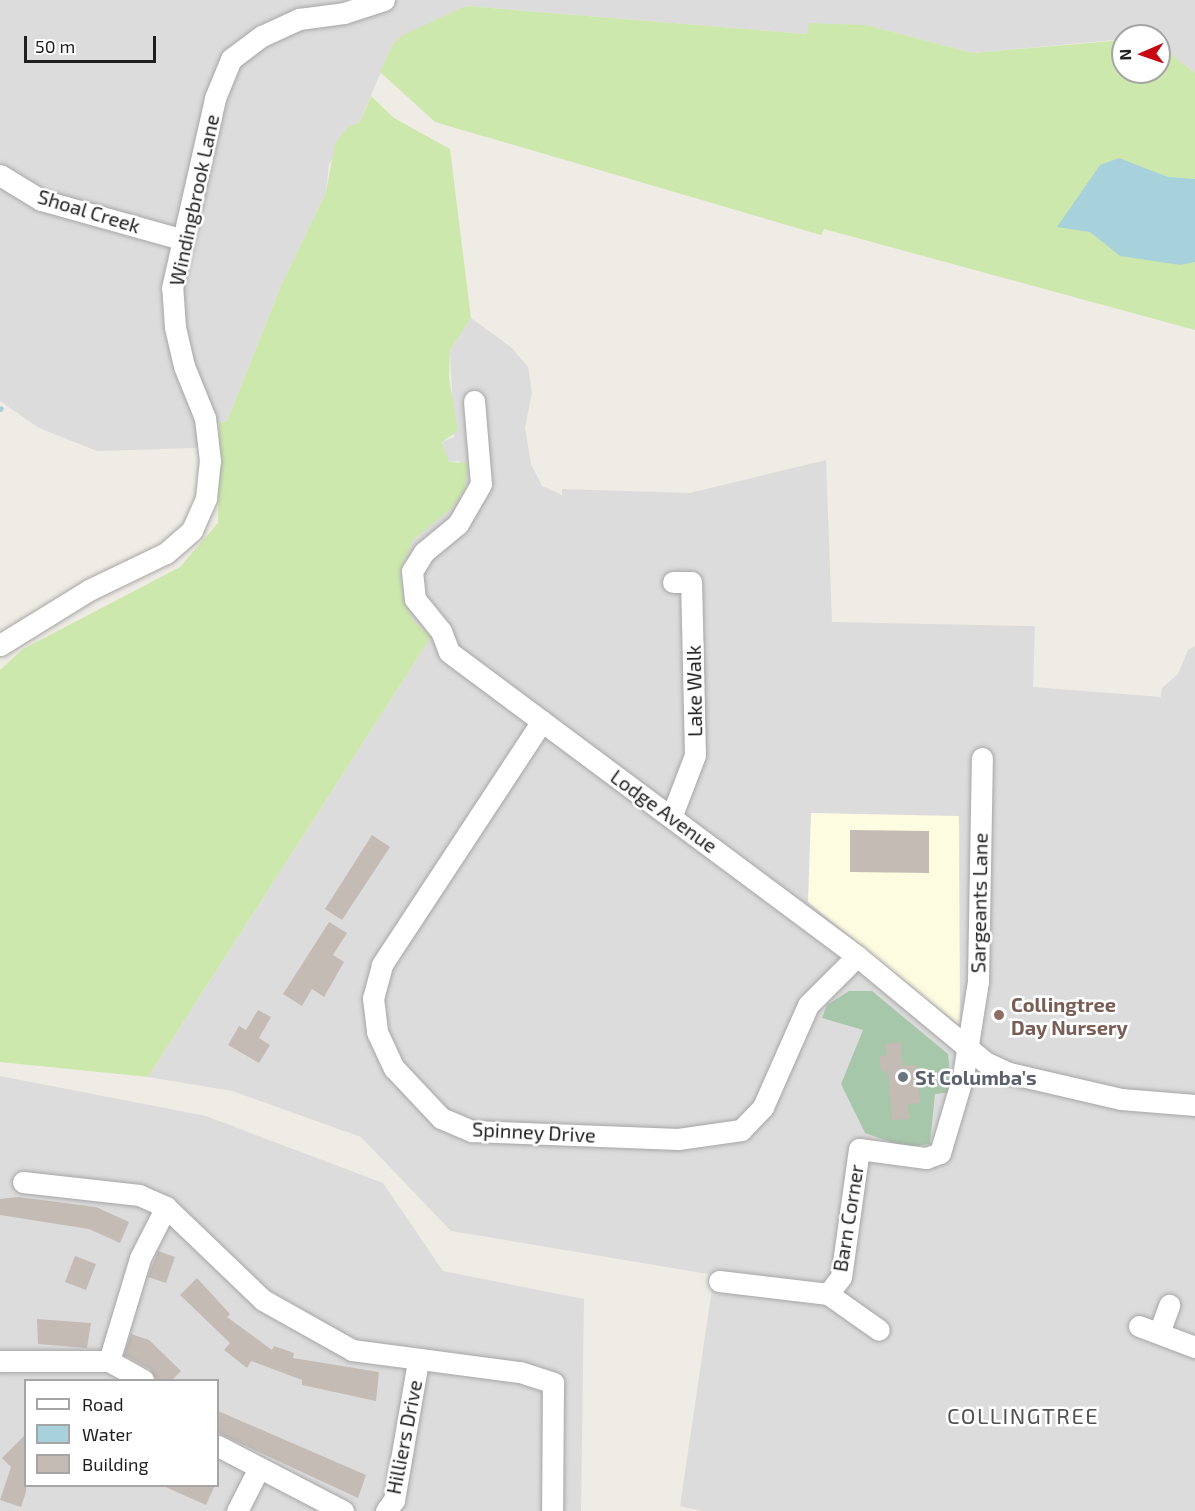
<!DOCTYPE html>
<style>
body{margin:0}
#map{position:relative;width:1195px;height:1511px;overflow:hidden;background:#efece5;font-family:"Exo 2",sans-serif}
div>[style]{position:absolute}
.residential>*{inset:0;background:#dddcdc}
.education>*{inset:0;background:#fefce0}
.grass>*{inset:0;background:#cde8ad}
.cemetery>*{inset:0;background:#a7c7ab}
.water>*{inset:0;background:#a7d2db}
.stream>*{height:5px;margin:-2.5px;padding:0 2.5px;transform-origin:2.5px;border-radius:2.5px;background:#a7d2db}
.building>*{inset:0;background:#c4bbb5}
.roads{filter:drop-shadow(0 0 2px #a6a6a6) drop-shadow(0 0 2px #a6a6a6)}
.street>*{height:21px;margin:-10.5px;padding:0 10.5px;transform-origin:10.5px;border-radius:10.5px;background:#fff}
.dots>*{width:16px;height:16px;translate:-50% -50%;box-sizing:border-box;border:3px solid #fff;border-radius:50%}
span{translate:-50% -50%;white-space:nowrap;text-align:center;line-height:1.15;-webkit-text-stroke:5px #fff;paint-order:stroke}
.street-label{font-size:20px;color:#1f1f1f}
.education-label{font-size:20px;color:#785e54;font-weight:700}
.left{translate:0 -50%;text-align:left}
.worship-label{font-size:20px;color:#5b616d;font-weight:700}
.quarter-label{font-size:22px;color:#525252;letter-spacing:1.5px}
.legend{position:absolute;left:24px;top:1379px;width:195px;height:108px;box-sizing:border-box;background:#fff;border:2px solid #a5a5a5;margin:0;padding:8px 10px;list-style:none;font-size:18px;color:#1f1f1f}
.legend li{display:flex;align-items:center;gap:12px;height:30px}
.legend b{width:30px;border:2px solid #a5a5a5}
.north{position:absolute;left:1111px;top:24px;width:60px;height:60px;box-sizing:border-box;background:#fff;border:2px solid #a5a5a5;border-radius:50%;rotate:268deg;font-size:16px;font-weight:700;line-height:24px;text-align:center;color:#1f1f1f}
.north::after{content:'';display:block;margin:auto;width:21px;height:27px;background:#c70711;clip-path:polygon(50% 0,100% 100%,50% 72%,0 100%)}
.scale{position:absolute;left:24px;top:36px;width:132px;height:27px;box-sizing:border-box;border:3px solid #1f1f1f;border-top:0;padding-left:8px;font-size:18px;line-height:21px;white-space:nowrap;color:#1f1f1f;-webkit-text-stroke:4px #fff;paint-order:stroke}
</style>
<div id="map">
<div class="residential">
<i style="clip-path:polygon(0 0,1195px 0,1195px 73px,1159px 45px,1159px 36px,973px 53px,866px 25px,809px 24px,808px 34px,466px 6px,393px 44px,359px 123px,329px 164px,326px 192px,280px 288px,227px 421px,219px 423px,197px 448px,97px 451px,39px 428px,0 401px)"></i>
<i style="clip-path:polygon(471px 318px,512px 348px,528px 367px,532px 393px,525px 427px,531px 464px,542px 486px,562px 495px,562px 489px,690px 493px,826px 460px,832px 622px,1035px 626px,1033px 687px,1161px 697px,1162px 688px,1178px 674px,1188px 650px,1195px 646px,1195px 1511px,701px 1511px,680px 1506px,714px 1275px,451px 1231px,361px 1137px,232px 1091px,148px 1077px,431px 637px,413px 620px,402px 595px,400px 573px,413px 540px,431px 524px,460px 461px,448px 462px,442px 442px,454px 437px,450px 350px)"></i>
<i style="clip-path:polygon(evenodd,0 1076px,206px 1116px,383px 1183px,443px 1271px,584px 1299px,581px 1511px,0 1511px,0 1076px,26px 1380px,218px 1380px,218px 1486px,26px 1486px,26px 1380px)"></i>
</div>
<div class="education">
<i style="clip-path:polygon(811px 813px,959px 816px,960px 1026px,808px 902px)"></i>
</div>
<div class="grass">
<i style="clip-path:polygon(466px 6px,807px 34px,809px 23px,866px 25px,973px 53px,1123px 40px,1123px 72px,1159px 72px,1159px 45px,1195px 73px,1195px 330px,824px 229px,821px 235px,435px 122px,380px 72px,393px 44px,403px 35px)"></i>
<i style="clip-path:polygon(371px 96px,394px 118px,450px 149px,471px 318px,450px 350px,449px 378px,458px 431px,442px 442px,449px 462px,468px 463px,465px 489px,452px 508px,413px 540px,400px 573px,402px 595px,413px 620px,431px 637px,148px 1077px,0 1062px,0 670px,23px 649px,180px 567px,218px 523px,219px 423px,227px 421px,280px 288px,326px 192px,335px 143px,349px 126px,359px 123px)"></i>
</div>
<div class="cemetery">
<i style="clip-path:polygon(849px 991px,872px 991px,948px 1054px,952px 1092px,935px 1094px,930px 1144px,905px 1147px,865px 1133px,841px 1084px,863px 1030px,822px 1018px,827px 1005px)"></i>
</div>
<div class="water">
<i style="clip-path:polygon(1119px 158px,1168px 177px,1195px 179px,1195px 262px,1180px 265px,1120px 256px,1090px 232px,1057px 227px,1100px 165px)"></i>
</div>
<div class="stream">
<i style="left:0;top:409px;width:1px;rotate:-45deg"></i>
</div>
<div class="building">
<i style="clip-path:polygon(850px 830px,929px 831px,929px 873px,850px 872px)"></i>
<i style="clip-path:polygon(372px 835px,390px 847px,342px 920px,325px 909px)"></i>
<i style="clip-path:polygon(329px 922px,347px 933px,333px 955px,344px 962px,324px 997px,312px 989px,302px 1006px,283px 994px)"></i>
<i style="clip-path:polygon(258px 1010px,271px 1017px,259px 1038px,270px 1045px,259px 1063px,228px 1045px,239px 1026px,246px 1030px)"></i>
<i style="clip-path:polygon(901px 1042px,903px 1066px,916px 1065px,920px 1103px,908px 1104px,909px 1119px,892px 1120px,888px 1071px,881px 1072px,879px 1056px,887px 1055px,885px 1044px)"></i>
<i style="clip-path:polygon(18px 1197px,96px 1207px,129px 1222px,120px 1243px,89px 1229px,0 1215px,0 1199px)"></i>
<i style="clip-path:polygon(158px 1251px,175px 1257px,166px 1283px,148px 1277px)"></i>
<i style="clip-path:polygon(75px 1256px,96px 1264px,86px 1290px,65px 1282px)"></i>
<i style="clip-path:polygon(197px 1278px,230px 1314px,227px 1317px,272px 1350px,274px 1346px,294px 1353px,293px 1358px,379px 1372px,376px 1401px,302px 1385px,302px 1380px,251px 1361px,247px 1368px,224px 1350px,230px 1343px,180px 1295px)"></i>
<i style="clip-path:polygon(37px 1319px,91px 1323px,87px 1348px,38px 1344px)"></i>
<i style="clip-path:polygon(131px 1334px,149px 1340px,181px 1371px,172px 1380px,156px 1380px,150px 1369px,124px 1355px)"></i>
<i style="clip-path:polygon(218px 1411px,366px 1475px,358px 1498px,218px 1433px)"></i>
<i style="clip-path:polygon(26px 1434px,26px 1492px,21px 1507px,0 1500px,11px 1467px,2px 1458px)"></i>
<i style="clip-path:polygon(161px 1485px,215px 1485px,206px 1505px)"></i>
</div>
<div class="roads">
<div class="street">
<i style="left:0;top:175px;width:48px;rotate:31.4deg"></i>
<i style="left:41px;top:200px;width:145px;rotate:15.6deg"></i>
<i style="left:474px;top:401px;width:83px;rotate:85.2deg"></i>
<i style="left:481px;top:484px;width:46px;rotate:119.9deg"></i>
<i style="left:458px;top:524px;width:44px;rotate:140.5deg"></i>
<i style="left:424px;top:552px;width:22px;rotate:122deg"></i>
<i style="left:412px;top:571px;width:28px;rotate:84deg"></i>
<i style="left:415px;top:599px;width:41px;rotate:50.9deg"></i>
<i style="left:441px;top:631px;width:22px;rotate:69deg"></i>
<i style="left:449px;top:652px;width:509px;rotate:36.69deg"></i>
<i style="left:857px;top:956px;width:166px;rotate:39.6deg"></i>
<i style="left:985px;top:1062px;width:26px;rotate:25deg"></i>
<i style="left:1009px;top:1073px;width:115px;rotate:13.1deg"></i>
<i style="left:1121px;top:1099px;width:74px;rotate:4.6deg"></i>
<i style="left:0;top:645px;width:105px;rotate:-31.7deg"></i>
<i style="left:89px;top:590px;width:85px;rotate:-25.7deg"></i>
<i style="left:166px;top:553px;width:35px;rotate:-41deg"></i>
<i style="left:192px;top:530px;width:35px;rotate:-66deg"></i>
<i style="left:206px;top:498px;width:37px;rotate:-84deg"></i>
<i style="left:210px;top:461px;width:43px;rotate:-96.6deg"></i>
<i style="left:205px;top:418px;width:56px;rotate:-112deg"></i>
<i style="left:184px;top:366px;width:40px;rotate:-103deg"></i>
<i style="left:175px;top:327px;width:39px;rotate:-94deg"></i>
<i style="left:172px;top:288px;width:195px;rotate:-77.2deg"></i>
<i style="left:215px;top:98px;width:42px;rotate:-67.7deg"></i>
<i style="left:231px;top:59px;width:39px;rotate:-37deg"></i>
<i style="left:262px;top:36px;width:41px;rotate:-24.7deg"></i>
<i style="left:299px;top:19px;width:45px;rotate:-7.6deg"></i>
<i style="left:344px;top:13px;width:42px;rotate:-18deg"></i>
<i style="left:542px;top:721px;width:292px;rotate:123.3deg"></i>
<i style="left:382px;top:965px;width:34px;rotate:105deg"></i>
<i style="left:373px;top:998px;width:34px;rotate:83deg"></i>
<i style="left:377px;top:1032px;width:40px;rotate:65deg"></i>
<i style="left:394px;top:1068px;width:69px;rotate:46.8deg"></i>
<i style="left:441px;top:1118px;width:34px;rotate:23deg"></i>
<i style="left:472px;top:1131px;width:206px;rotate:2.2deg"></i>
<i style="left:678px;top:1139px;width:64px;rotate:-8.1deg"></i>
<i style="left:741px;top:1130px;width:32px;rotate:-46deg"></i>
<i style="left:763px;top:1107px;width:111px;rotate:-66.2deg"></i>
<i style="left:808px;top:1005px;width:69px;rotate:-45deg"></i>
<i style="left:672px;top:815px;width:64px;rotate:-69deg"></i>
<i style="left:695px;top:755px;width:173px;rotate:-91.3deg"></i>
<i style="left:691px;top:582px;width:18px;rotate:180deg"></i>
<i style="left:23px;top:1182px;width:117px;rotate:6.4deg"></i>
<i style="left:139px;top:1195px;width:30px;rotate:24deg"></i>
<i style="left:166px;top:1207px;width:134px;rotate:43.8deg"></i>
<i style="left:263px;top:1300px;width:102px;rotate:29.3deg"></i>
<i style="left:352px;top:1350px;width:169px;rotate:7.5deg"></i>
<i style="left:520px;top:1372px;width:35px;rotate:18deg"></i>
<i style="left:553px;top:1383px;width:128px;rotate:90.4deg"></i>
<i style="left:719px;top:1281px;width:110px;rotate:6.8deg"></i>
<i style="left:828px;top:1294px;width:21px;rotate:-53deg"></i>
<i style="left:841px;top:1277px;width:129px;rotate:-82deg"></i>
<i style="left:859px;top:1149px;width:68px;rotate:7.7deg"></i>
<i style="left:926px;top:1158px;width:15px;rotate:-20deg"></i>
<i style="left:940px;top:1153px;width:80px;rotate:-73.4deg"></i>
<i style="left:963px;top:1076px;width:96px;rotate:-81deg"></i>
<i style="left:978px;top:981px;width:223px;rotate:-89deg"></i>
<i style="left:828px;top:1294px;width:62px;rotate:35.2deg"></i>
<i style="left:1139px;top:1326px;width:60px;rotate:20.6deg"></i>
<i style="left:1159px;top:1333px;width:30px;rotate:-70deg"></i>
<i style="left:0;top:1361px;width:109px"></i>
<i style="left:109px;top:1361px;width:39px;rotate:29deg"></i>
<i style="left:109px;top:1361px;width:108px;rotate:-73.2deg"></i>
<i style="left:140px;top:1258px;width:57px;rotate:-63deg"></i>
<i style="left:218px;top:1446px;width:141px;rotate:27.5deg"></i>
<i style="left:237px;top:1511px;width:46px;rotate:-62.9deg"></i>
<i style="left:386px;top:1511px;width:14px;rotate:-54deg"></i>
<i style="left:394px;top:1500px;width:141px;rotate:-80.2deg"></i>
</div>
</div>
<div class="dots">
<i style="left:999px;top:1015px;background:#8d6e63"></i>
<i style="left:903px;top:1077px;background:#6b7280"></i>
</div>
<div class="street-label">
<span style="left:194px;top:200px;rotate:-78deg">Windingbrook Lane</span>
<span style="left:89px;top:211px;rotate:17deg">Shoal Creek</span>
<span style="left:694px;top:691px;rotate:-91deg">Lake Walk</span>
<span style="left:664px;top:811px;rotate:36deg">Lodge Avenue</span>
<span style="left:979px;top:903px;rotate:-89deg">Sargeants Lane</span>
<span style="left:534px;top:1132px;rotate:3deg">Spinney Drive</span>
<span style="left:848px;top:1218px;rotate:-81deg">Barn Corner</span>
<span style="left:404px;top:1437px;rotate:-79deg">Hilliers Drive</span>
</div>
<div class="education-label">
<span class="left" style="left:1011px;top:1016px">Collingtree<br>Day Nursery</span>
</div>
<div class="worship-label">
<span class="left" style="left:915px;top:1077px">St Columba's</span>
</div>
<div class="quarter-label">
<span style="left:1023px;top:1416px">COLLINGTREE</span>
</div>
<ul class="legend">
<li><b style="height:8px;background:#fff"></b>Road</li>
<li><b style="height:16px;background:#a7d2db"></b>Water</li>
<li><b style="height:16px;background:#c4bbb5"></b>Building</li>
</ul>
<div class="north">N</div>
<div class="scale">50 m</div>
</div>
